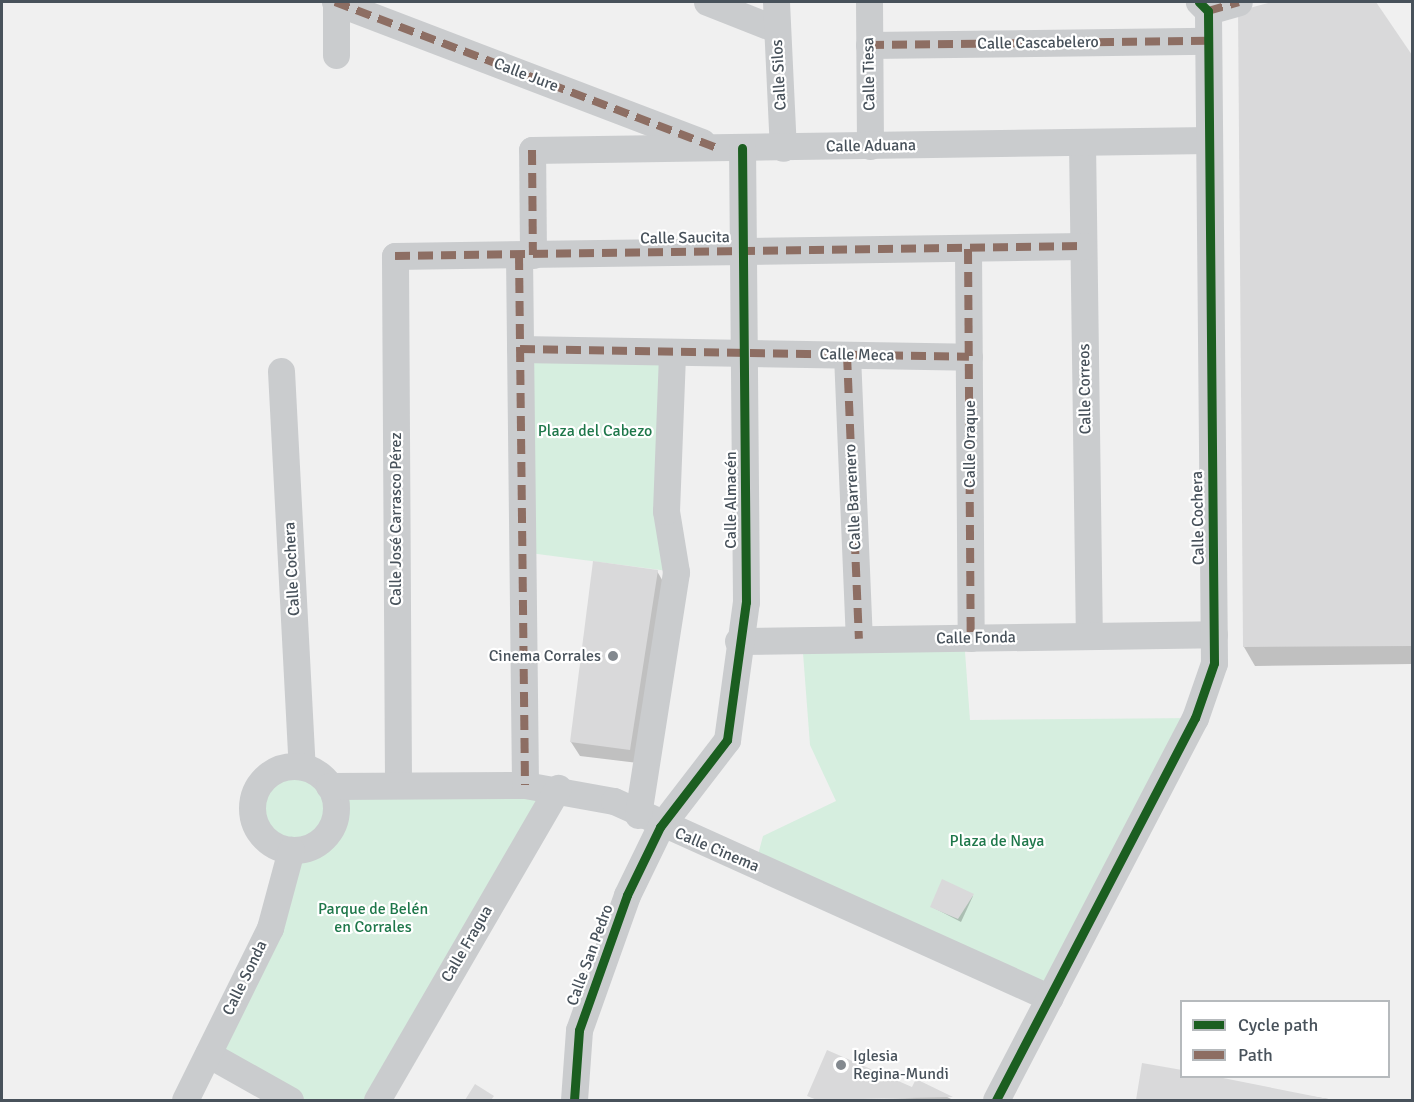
<!DOCTYPE html>
<meta charset="utf-8">
<style>
body{margin:0}
#map{position:relative;width:1414px;height:1102px;overflow:hidden;background:#f0f0f0;font-family:Signika,sans-serif}
div>[style]{position:absolute}
.green>*{inset:0;background:#d6eedf}
.round{border-radius:50%}
.shadow>*{inset:0;background:#0003}
.building>*{inset:0;background:#d9d9da}
.street>*{height:27px;margin:-13.5px;padding:0 13.5px;transform-origin:13.5px;border-radius:13.5px;background:#caccce}
.street>.ring{margin:-13.5px;padding:0;box-sizing:content-box;background:none;border:27px solid #caccce;border-radius:50%}
.quiet>*{height:8px;margin-top:-4px;transform-origin:0;background:repeating-linear-gradient(90deg,#8d6e63 0 15px,transparent 0 23px)}
.cycleway>*{height:9px;margin:-4.5px;padding:0 4.5px;transform-origin:4.5px;border-radius:4.5px;background:#1b5e20}
.dots>*{width:16px;height:16px;translate:-50% -50%;box-sizing:border-box;border:3px solid #fff;border-radius:50%}
span{translate:-50% -50%;white-space:nowrap;text-align:center;line-height:1.15;-webkit-text-stroke:4.5px #fff;paint-order:stroke}
.street-label{font-size:16px;color:#48525b}
.park-label{font-size:16px;color:#1e774a}
.poi-label{font-size:16px;color:#48525b}
.right{translate:-100% -50%;text-align:right}
.left{translate:0 -50%;text-align:left}
.frame{position:absolute;inset:0;border:3px solid #48525b;pointer-events:none}
.legend{position:absolute;left:1180px;top:1000px;width:210px;height:78px;box-sizing:border-box;background:#fff;border:2px solid #b6babd;margin:0;padding:8px 10px;list-style:none;font-size:18px;color:#48525b}
.legend li{display:flex;align-items:center;gap:12px;height:30px}
.legend b{width:30px;border:2px solid #b6babd}
</style>
<div id="map">
<div class="green">
<i style="clip-path:polygon(520px 349px,672px 352px,676px 572px,522px 552px)"></i>
<i style="clip-path:polygon(964px 638px,970px 720px,1195px 718px,1050px 998px,755px 866px,763px 836px,836px 801px,810px 745px,802px 640px)"></i>
<i class="round" style="left:262px;top:774px;width:66px;height:66px"></i>
<i style="clip-path:polygon(558px 788px,377px 1100px,290px 1100px,208px 1054px,302px 849px,322px 839px,334px 821px,334px 797px)"></i>
</div>
<div class="shadow">
<i style="clip-path:polygon(1278px 2px,1374px 2px,1412px 57px,1412px 664px,1255px 666px,1244px 647px,1239px 12px)"></i>
<i style="clip-path:polygon(657px 571px,665px 585px,638px 763px,580px 756px,571px 742px)"></i>
<i style="clip-path:polygon(973px 896px,961px 922px,932px 907px)"></i>
<i style="clip-path:polygon(1144px 1065px,1182px 1076px,1335px 1100px,1137px 1100px)"></i>
<i style="clip-path:polygon(916px 1081px,953px 1100px,809px 1096px,913px 1089px)"></i>
</div>
<div class="building">
<i style="clip-path:polygon(1272px 2px,1376px 2px,1412px 55px,1412px 646px,1243px 647px,1238px 11px)"></i>
<i style="clip-path:polygon(593px 561px,658px 570px,630px 750px,570px 742px)"></i>
<i style="clip-path:polygon(942px 879px,974px 894px,958px 919px,930px 907px)"></i>
<i style="clip-path:polygon(827px 1050px,912px 1087px,916px 1079px,953px 1097px,817px 1100px,807px 1096px)"></i>
<i style="clip-path:polygon(1142px 1063px,1182px 1070px,1182px 1076px,1213px 1076px,1333px 1100px,1136px 1100px)"></i>
<i style="clip-path:polygon(475px 1084px,494px 1096px,491px 1100px,465px 1100px)"></i>
</div>
<div class="street">
<i style="left:335px;top:2px;width:393px;rotate:20.9deg"></i>
<i style="left:336px;top:2px;width:53px;rotate:90deg"></i>
<i style="left:707px;top:2px;width:74px;rotate:21.4deg"></i>
<i style="left:776px;top:2px;width:146px;rotate:87.3deg"></i>
<i style="left:869px;top:2px;width:144px;rotate:89.6deg"></i>
<i style="left:1208px;top:11px;width:32px;rotate:-16deg"></i>
<i style="left:869px;top:45px;width:339px;rotate:-0.7deg"></i>
<i style="left:1082px;top:142px;width:494px;rotate:89.2deg"></i>
<i style="left:968px;top:249px;width:389px;rotate:89.6deg"></i>
<i style="left:519px;top:255px;width:530px;rotate:89.35deg"></i>
<i style="left:533px;top:255px;width:105px;rotate:-90.5deg"></i>
<i style="left:532px;top:150px;width:677px;rotate:-0.85deg"></i>
<i style="left:520px;top:349px;width:449px;rotate:1deg"></i>
<i style="left:847px;top:355px;width:284px;rotate:87.6deg"></i>
<i style="left:281px;top:371px;width:396px;rotate:87deg"></i>
<i style="left:738px;top:641px;width:476px;rotate:-0.8deg"></i>
<i class="ring" style="left:252px;top:766px;width:57px;height:57px"></i>
<i style="left:398px;top:781px;width:525px;rotate:-90.33deg"></i>
<i style="left:395px;top:256px;width:688px;rotate:-0.83deg"></i>
<i style="left:329px;top:786px;width:196px;rotate:-0.3deg"></i>
<i style="left:525px;top:785px;width:90px;rotate:10.2deg"></i>
<i style="left:614px;top:801px;width:478px;rotate:24.3deg"></i>
<i style="left:638px;top:815px;width:246px;rotate:-81.1deg"></i>
<i style="left:676px;top:572px;width:62px;rotate:-99.3deg"></i>
<i style="left:666px;top:511px;width:159px;rotate:-87.8deg"></i>
<i style="left:208px;top:1054px;width:94px;rotate:29.3deg"></i>
<i style="left:185px;top:1100px;width:192px;rotate:-63.7deg"></i>
<i style="left:270px;top:928px;width:81px;rotate:-74.9deg"></i>
<i style="left:377px;top:1100px;width:361px;rotate:-59.9deg"></i>
<i style="left:574px;top:1100px;width:70px;rotate:-85.9deg"></i>
<i style="left:579px;top:1030px;width:143px;rotate:-70.4deg"></i>
<i style="left:627px;top:895px;width:76px;rotate:-64.1deg"></i>
<i style="left:660px;top:827px;width:110px;rotate:-52.4deg"></i>
<i style="left:727px;top:740px;width:139px;rotate:-82.2deg"></i>
<i style="left:746px;top:602px;width:454px;rotate:-90.5deg"></i>
<i style="left:996px;top:1100px;width:431px;rotate:-62.5deg"></i>
<i style="left:1195px;top:718px;width:58px;rotate:-70.9deg"></i>
<i style="left:1214px;top:663px;width:652px;rotate:-90.53deg"></i>
<i style="left:1208px;top:11px;width:13px;rotate:-135deg"></i>
</div>
<div class="quiet">
<i style="left:335px;top:2px;width:409px;rotate:20.9deg"></i>
<i style="left:1208px;top:11px;width:32px;rotate:-16deg"></i>
<i style="left:869px;top:45px;width:339px;rotate:-0.7deg"></i>
<i style="left:532px;top:150px;width:105px;rotate:89.5deg"></i>
<i style="left:968px;top:249px;width:389px;rotate:89.6deg"></i>
<i style="left:519px;top:255px;width:530px;rotate:89.35deg"></i>
<i style="left:395px;top:256px;width:688px;rotate:-0.83deg"></i>
<i style="left:520px;top:349px;width:449px;rotate:1deg"></i>
<i style="left:847px;top:355px;width:284px;rotate:87.6deg"></i>
</div>
<div class="cycleway">
<i style="left:574px;top:1100px;width:70px;rotate:-85.9deg"></i>
<i style="left:579px;top:1030px;width:143px;rotate:-70.4deg"></i>
<i style="left:627px;top:895px;width:76px;rotate:-64.1deg"></i>
<i style="left:660px;top:827px;width:110px;rotate:-52.4deg"></i>
<i style="left:727px;top:740px;width:139px;rotate:-82.2deg"></i>
<i style="left:746px;top:602px;width:454px;rotate:-90.5deg"></i>
<i style="left:996px;top:1100px;width:431px;rotate:-62.5deg"></i>
<i style="left:1195px;top:718px;width:58px;rotate:-70.9deg"></i>
<i style="left:1214px;top:663px;width:652px;rotate:-90.53deg"></i>
<i style="left:1208px;top:11px;width:13px;rotate:-135deg"></i>
</div>
<div class="dots">
<i style="left:613px;top:656px;background:#83898f"></i>
<i style="left:841px;top:1065px;background:#83898f"></i>
</div>
<div class="street-label">
<span style="left:1038px;top:43px;rotate:-1deg">Calle Cascabelero</span>
<span style="left:869px;top:74px;rotate:-91deg">Calle Tiesa</span>
<span style="left:526px;top:75px;rotate:21deg">Calle Jure</span>
<span style="left:779px;top:75px;rotate:-93deg">Calle Silos</span>
<span style="left:871px;top:146px;rotate:-1deg">Calle Aduana</span>
<span style="left:685px;top:238px;rotate:-1deg">Calle Saucita</span>
<span style="left:857px;top:355px;rotate:1deg">Calle Meca</span>
<span style="left:1085px;top:389px;rotate:-91deg">Calle Correos</span>
<span style="left:970px;top:444px;rotate:-90deg">Calle Oraque</span>
<span style="left:853px;top:497px;rotate:-93deg">Calle Barrenero</span>
<span style="left:731px;top:500px;rotate:-90deg">Calle Almacén</span>
<span style="left:1198px;top:518px;rotate:-91deg">Calle Cochera</span>
<span style="left:396px;top:519px;rotate:-90deg">Calle José Carrasco Pérez</span>
<span style="left:292px;top:569px;rotate:-93deg">Calle Cochera</span>
<span style="left:976px;top:638px;rotate:-1deg">Calle Fonda</span>
<span style="left:717px;top:850px;rotate:23deg">Calle Cinema</span>
<span style="left:467px;top:944px;rotate:-60deg">Calle Fragua</span>
<span style="left:590px;top:955px;rotate:-70deg">Calle San Pedro</span>
<span style="left:245px;top:978px;rotate:-64deg">Calle Sonda</span>
</div>
<div class="park-label">
<span style="left:595px;top:431px">Plaza del Cabezo</span>
<span style="left:997px;top:841px">Plaza de Naya</span>
<span style="left:373px;top:918px">Parque de Belén<br>en Corrales</span>
</div>
<div class="poi-label">
<span class="right" style="left:601px;top:656px">Cinema Corrales</span>
<span class="left" style="left:853px;top:1065px">Iglesia<br>Regina-Mundi</span>
</div>
<div class="frame"></div>
<ul class="legend">
<li><b style="height:8px;background:#1b5e20"></b>Cycle path</li>
<li><b style="height:8px;background:#8d6e63"></b>Path</li>
</ul>
</div>
